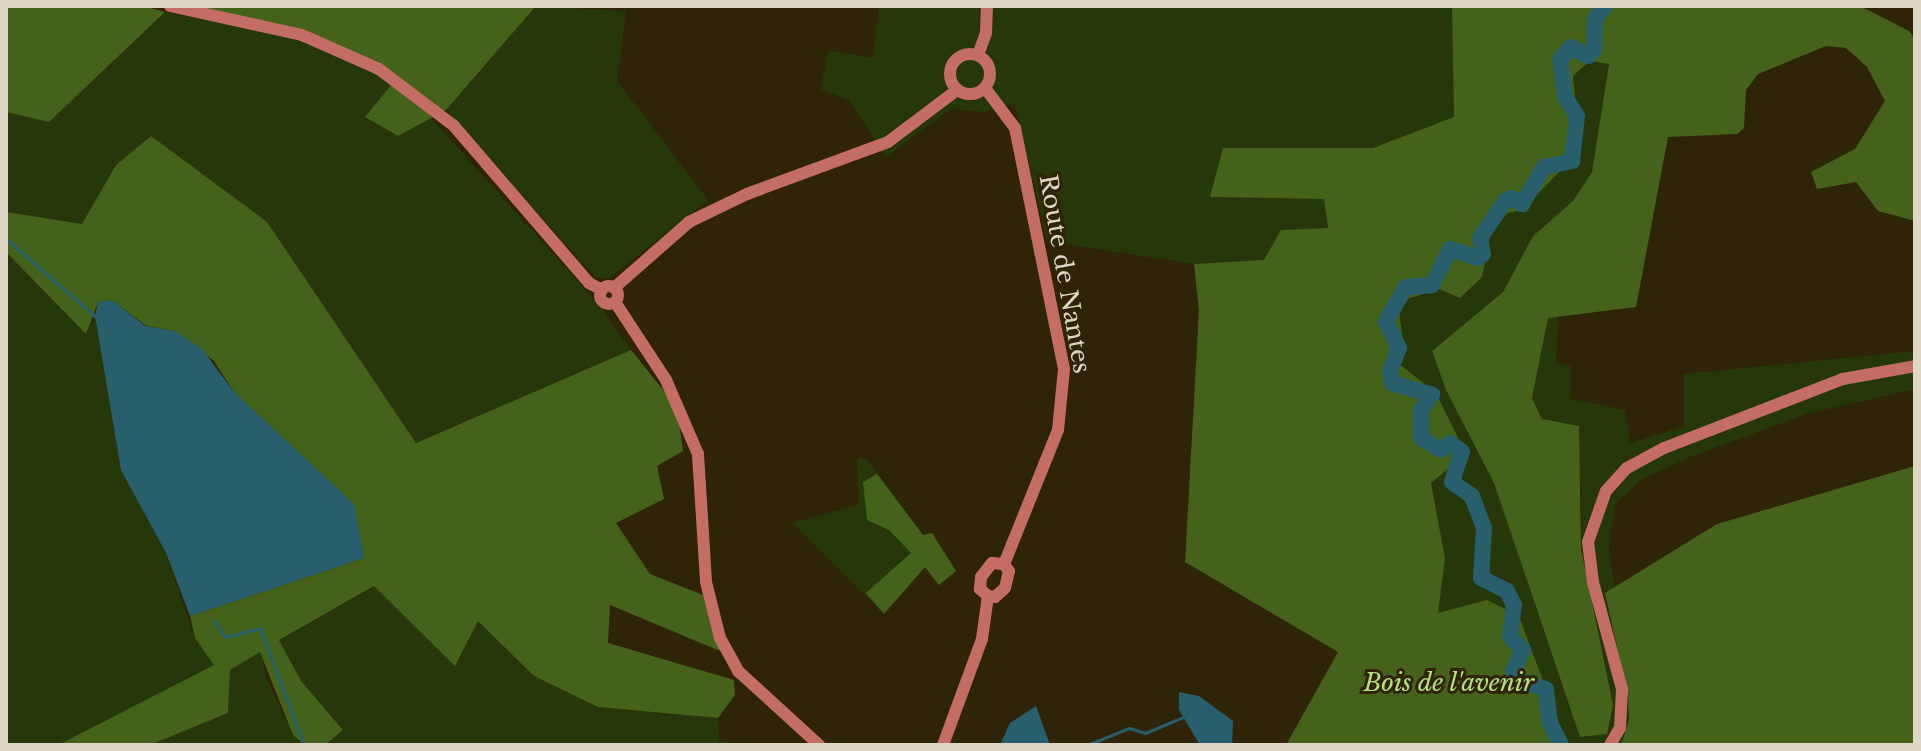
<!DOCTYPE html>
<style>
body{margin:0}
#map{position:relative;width:1921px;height:751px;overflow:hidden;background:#302408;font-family:"Libre Baskerville",serif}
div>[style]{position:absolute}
.green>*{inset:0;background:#26380a}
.forest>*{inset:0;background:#45621b}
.water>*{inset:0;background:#27606c}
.stream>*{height:3px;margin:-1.5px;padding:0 1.5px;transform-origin:1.5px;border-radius:1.5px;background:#27606c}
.river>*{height:16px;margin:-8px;padding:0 8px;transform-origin:8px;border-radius:8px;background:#27606c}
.secondary>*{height:12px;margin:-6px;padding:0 6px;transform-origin:6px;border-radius:6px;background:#c36d64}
.secondary>.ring{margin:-6px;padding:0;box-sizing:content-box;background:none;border:12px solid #c36d64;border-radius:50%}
span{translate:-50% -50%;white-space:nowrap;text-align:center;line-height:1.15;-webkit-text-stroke:6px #302408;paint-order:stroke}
.street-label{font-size:24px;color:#ded6c6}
.park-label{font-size:24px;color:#b4e07f;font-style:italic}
.frame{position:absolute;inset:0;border:8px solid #ded6c6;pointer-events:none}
</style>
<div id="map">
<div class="green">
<i style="clip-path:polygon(536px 6px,626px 11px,617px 81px,708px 200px,608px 279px,595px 277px,446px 110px)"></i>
<i style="clip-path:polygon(879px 6px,1452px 6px,1454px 117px,1373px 148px,1223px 148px,1210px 197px,1325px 199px,1328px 229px,1264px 260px,1194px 264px,1047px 241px,1015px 103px,983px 112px,951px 109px,886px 157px,849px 100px,821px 90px,828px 50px,873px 58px)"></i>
<i style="clip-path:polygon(165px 12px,263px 30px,341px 54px,392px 84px,365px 117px,398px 136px,430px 117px,600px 306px,631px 350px,415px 443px,267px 222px,116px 165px,82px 225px,6px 212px,6px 112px,49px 122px)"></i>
<i style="clip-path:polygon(1590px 61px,1609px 64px,1592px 172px,1573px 201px,1533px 236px,1503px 292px,1432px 351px,1446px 390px,1494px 483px,1580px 737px,1607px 734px,1613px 705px,1581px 549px,1582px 487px,1532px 398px,1548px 317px,1558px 316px,1556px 363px,1571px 366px,1571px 399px,1625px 410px,1630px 443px,1684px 426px,1684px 374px,1915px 351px,1915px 389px,1806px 414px,1690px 457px,1641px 480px,1616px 503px,1609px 545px,1614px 588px,1605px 594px,1628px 696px,1629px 720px,1621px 745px,1567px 745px,1519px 616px,1297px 745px,1445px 558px,1431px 483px,1466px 454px,1436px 393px,1398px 363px,1402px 334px,1398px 302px,1482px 277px,1491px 231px,1508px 213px,1522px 209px,1560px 171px,1578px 130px,1573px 76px)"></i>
<i style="clip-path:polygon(6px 252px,86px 334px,95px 316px,121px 470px,166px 553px,195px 638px,215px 665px,58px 745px,6px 745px)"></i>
<i style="clip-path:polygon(866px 458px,923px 535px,932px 533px,956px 571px,939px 585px,925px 567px,884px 614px,792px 523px,859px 504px,857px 460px)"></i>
<i style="clip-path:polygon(375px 586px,456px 665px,478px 620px,534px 676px,598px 707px,718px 718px,719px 740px,727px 745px,325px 745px,343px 730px,301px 681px,279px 640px)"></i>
<i style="clip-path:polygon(261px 651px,266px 677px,293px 735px,304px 745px,150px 745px,228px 713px,229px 670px)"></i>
</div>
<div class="forest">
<i style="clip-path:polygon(6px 6px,144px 6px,165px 12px,49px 122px,6px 112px)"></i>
<i style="clip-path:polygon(192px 6px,536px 6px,446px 110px,398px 136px,365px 117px,392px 84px,341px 54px)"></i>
<i style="clip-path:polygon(1452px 6px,1860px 6px,1909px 31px,1915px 39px,1915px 221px,1878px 211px,1856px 182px,1817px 189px,1811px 172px,1855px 149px,1885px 101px,1867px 67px,1846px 48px,1826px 46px,1758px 74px,1746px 90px,1744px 128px,1737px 134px,1668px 137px,1636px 307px,1548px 318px,1532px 398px,1542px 419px,1579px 426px,1581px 549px,1613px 705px,1607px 734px,1580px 737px,1494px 483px,1446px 390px,1432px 351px,1503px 292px,1533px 236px,1573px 201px,1592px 172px,1609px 64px,1590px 61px,1573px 76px,1578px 130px,1560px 171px,1522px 210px,1508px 213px,1491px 231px,1482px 277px,1460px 298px,1439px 289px,1398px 302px,1402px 334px,1398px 363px,1436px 393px,1466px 454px,1431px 483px,1445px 558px,1438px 613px,1487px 600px,1519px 616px,1567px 745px,1286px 745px,1338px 652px,1185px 562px,1199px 310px,1194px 264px,1264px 260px,1281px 230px,1328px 228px,1324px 199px,1210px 197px,1223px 148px,1373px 148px,1454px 117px)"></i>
<i style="clip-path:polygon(151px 136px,267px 222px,416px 443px,631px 350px,664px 391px,679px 421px,683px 451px,657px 466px,664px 499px,616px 523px,650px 574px,703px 595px,720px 651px,610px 605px,608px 643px,734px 680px,735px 695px,718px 718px,598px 707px,534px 676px,478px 621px,455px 666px,374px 586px,279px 640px,301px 681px,343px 730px,325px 745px,304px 745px,293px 735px,260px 652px,230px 670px,228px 713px,150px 745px,58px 745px,214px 665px,195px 638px,190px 616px,364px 558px,353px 504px,234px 392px,214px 361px,175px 331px,146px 326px,112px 300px,98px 302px,86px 334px,6px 252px,6px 212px,82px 224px,116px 165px)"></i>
<i style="clip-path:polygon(1915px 466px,1915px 745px,1621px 745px,1629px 720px,1628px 696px,1605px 593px,1717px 524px)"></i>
<i style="clip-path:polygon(877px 474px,923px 535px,932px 533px,956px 571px,939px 585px,925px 567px,884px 614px,866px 593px,911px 553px,889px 530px,867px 520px,863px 482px)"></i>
</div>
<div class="water">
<i style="clip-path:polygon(112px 300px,145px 326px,175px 331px,202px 349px,234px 392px,354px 504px,364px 558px,190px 616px,166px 553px,121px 470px,95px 316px,98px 302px)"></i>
<i style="clip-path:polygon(1179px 692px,1199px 696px,1233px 721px,1232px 745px,1200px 745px,1179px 710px)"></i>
<i style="clip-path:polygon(1036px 706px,1050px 745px,1000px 745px,1010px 723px)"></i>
</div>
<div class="stream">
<i style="left:6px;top:239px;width:118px;rotate:40.9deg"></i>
<i style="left:214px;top:621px;width:19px;rotate:55deg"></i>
<i style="left:225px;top:637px;width:36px;rotate:-14deg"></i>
<i style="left:260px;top:628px;width:125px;rotate:69.4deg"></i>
<i style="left:1087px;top:745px;width:45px;rotate:-22deg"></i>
<i style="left:1129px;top:728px;width:17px;rotate:17deg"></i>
<i style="left:1145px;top:733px;width:41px;rotate:-22.8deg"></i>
</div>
<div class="river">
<i style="left:1561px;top:745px;width:25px;rotate:-117deg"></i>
<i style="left:1550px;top:723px;width:34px;rotate:-97deg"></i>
<i style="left:1546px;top:689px;width:28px;rotate:-162deg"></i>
<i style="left:1519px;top:680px;width:11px;rotate:-124deg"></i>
<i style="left:1513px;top:671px;width:23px;rotate:-65deg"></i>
<i style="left:1523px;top:650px;width:18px;rotate:-135deg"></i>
<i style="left:1510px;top:637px;width:32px;rotate:-83deg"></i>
<i style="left:1514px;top:605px;width:16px;rotate:-117deg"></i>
<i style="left:1507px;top:591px;width:29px;rotate:-153deg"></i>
<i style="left:1481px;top:578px;width:50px;rotate:-86.6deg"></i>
<i style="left:1484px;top:528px;width:34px;rotate:-111deg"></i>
<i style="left:1472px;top:496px;width:24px;rotate:-145deg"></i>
<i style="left:1452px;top:482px;width:32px;rotate:-72deg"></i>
<i style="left:1462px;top:452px;width:15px;rotate:-143deg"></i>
<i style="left:1450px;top:443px;width:11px;rotate:142deg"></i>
<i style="left:1441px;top:450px;width:23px;rotate:-149deg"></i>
<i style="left:1421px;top:438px;width:28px;rotate:-90deg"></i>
<i style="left:1421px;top:410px;width:19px;rotate:-54deg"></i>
<i style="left:1432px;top:395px;width:42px;rotate:-163.3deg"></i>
<i style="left:1392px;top:383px;width:12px;rotate:-99deg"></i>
<i style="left:1390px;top:371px;width:25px;rotate:-69deg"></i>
<i style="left:1399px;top:348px;width:30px;rotate:-116deg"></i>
<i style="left:1386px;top:321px;width:39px;rotate:-60deg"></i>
<i style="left:1406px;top:287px;width:26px;rotate:-4deg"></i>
<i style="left:1432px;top:285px;width:40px;rotate:-63.4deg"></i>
<i style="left:1450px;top:249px;width:28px;rotate:18deg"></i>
<i style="left:1477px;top:258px;width:7px;rotate:-34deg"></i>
<i style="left:1483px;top:254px;width:16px;rotate:-101deg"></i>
<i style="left:1480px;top:238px;width:45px;rotate:-56deg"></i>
<i style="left:1505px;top:201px;width:7px;rotate:-27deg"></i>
<i style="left:1511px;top:198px;width:13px;rotate:29deg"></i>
<i style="left:1522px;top:204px;width:43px;rotate:-59.3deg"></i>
<i style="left:1544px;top:167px;width:29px;rotate:-12deg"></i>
<i style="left:1572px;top:161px;width:45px;rotate:-83.7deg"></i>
<i style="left:1577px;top:116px;width:22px;rotate:-122deg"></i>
<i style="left:1565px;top:97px;width:38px;rotate:-97deg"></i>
<i style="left:1560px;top:59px;width:16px;rotate:-47deg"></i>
<i style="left:1571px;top:47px;width:19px;rotate:28deg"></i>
<i style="left:1588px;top:56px;width:8px;rotate:-45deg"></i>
<i style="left:1594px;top:50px;width:31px;rotate:-88deg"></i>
<i style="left:1595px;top:19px;width:16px;rotate:-52deg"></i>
</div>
<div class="secondary">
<i style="left:170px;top:6px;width:135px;rotate:12.4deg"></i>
<i style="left:302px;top:35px;width:84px;rotate:23.8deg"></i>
<i style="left:379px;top:69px;width:94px;rotate:37.2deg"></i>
<i style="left:454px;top:126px;width:207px;rotate:49.3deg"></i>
<i style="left:589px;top:283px;width:15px;rotate:28deg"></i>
<i class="ring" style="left:950px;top:54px;width:28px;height:28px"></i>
<i style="left:978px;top:55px;width:23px;rotate:-70deg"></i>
<i style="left:986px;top:33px;width:27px;rotate:-88deg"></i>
<i style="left:985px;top:88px;width:50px;rotate:53.1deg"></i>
<i style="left:1015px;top:128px;width:246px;rotate:78.5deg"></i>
<i style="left:1064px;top:369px;width:61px;rotate:95.6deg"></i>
<i style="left:1058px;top:430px;width:144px;rotate:111.9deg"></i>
<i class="ring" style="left:600px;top:286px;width:6px;height:6px"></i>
<i style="left:614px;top:288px;width:100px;rotate:-41.3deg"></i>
<i style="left:689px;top:222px;width:64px;rotate:-25.8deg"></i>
<i style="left:747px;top:194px;width:150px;rotate:-20.2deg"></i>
<i style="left:888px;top:142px;width:86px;rotate:-37deg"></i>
<i style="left:615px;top:302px;width:93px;rotate:56.8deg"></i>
<i style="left:666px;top:380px;width:81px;rotate:66.6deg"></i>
<i style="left:698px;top:454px;width:128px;rotate:86.4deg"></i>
<i style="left:706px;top:582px;width:58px;rotate:76deg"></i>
<i style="left:720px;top:638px;width:38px;rotate:61deg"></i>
<i style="left:738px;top:671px;width:110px;rotate:42.4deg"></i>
<i style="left:988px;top:596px;width:11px;rotate:-139deg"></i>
<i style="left:980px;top:589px;width:12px;rotate:-85deg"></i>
<i style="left:981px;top:577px;width:18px;rotate:-52deg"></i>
<i style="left:992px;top:563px;width:12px;rotate:5deg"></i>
<i style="left:988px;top:596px;width:7px;rotate:8deg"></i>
<i style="left:995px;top:597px;width:13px;rotate:-42deg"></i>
<i style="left:1005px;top:588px;width:17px;rotate:-77deg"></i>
<i style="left:1009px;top:571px;width:9px;rotate:-126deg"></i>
<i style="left:943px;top:745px;width:113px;rotate:-69.8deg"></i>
<i style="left:982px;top:639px;width:43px;rotate:-82.1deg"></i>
<i style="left:1610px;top:745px;width:20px;rotate:-60deg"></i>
<i style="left:1620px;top:728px;width:39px;rotate:-87deg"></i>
<i style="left:1622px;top:689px;width:111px;rotate:-105.2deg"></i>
<i style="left:1593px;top:582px;width:40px;rotate:-97.1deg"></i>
<i style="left:1588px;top:542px;width:54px;rotate:-70.6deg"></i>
<i style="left:1606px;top:491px;width:31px;rotate:-48deg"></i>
<i style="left:1627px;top:468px;width:42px;rotate:-28.4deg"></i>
<i style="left:1664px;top:448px;width:192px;rotate:-21.1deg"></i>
<i style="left:1843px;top:379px;width:73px;rotate:-10.2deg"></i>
</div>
<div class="street-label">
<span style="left:1065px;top:274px;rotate:80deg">Route de Nantes</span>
</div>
<div class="park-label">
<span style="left:1449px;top:683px">Bois de l'avenir</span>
</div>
<div class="frame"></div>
</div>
